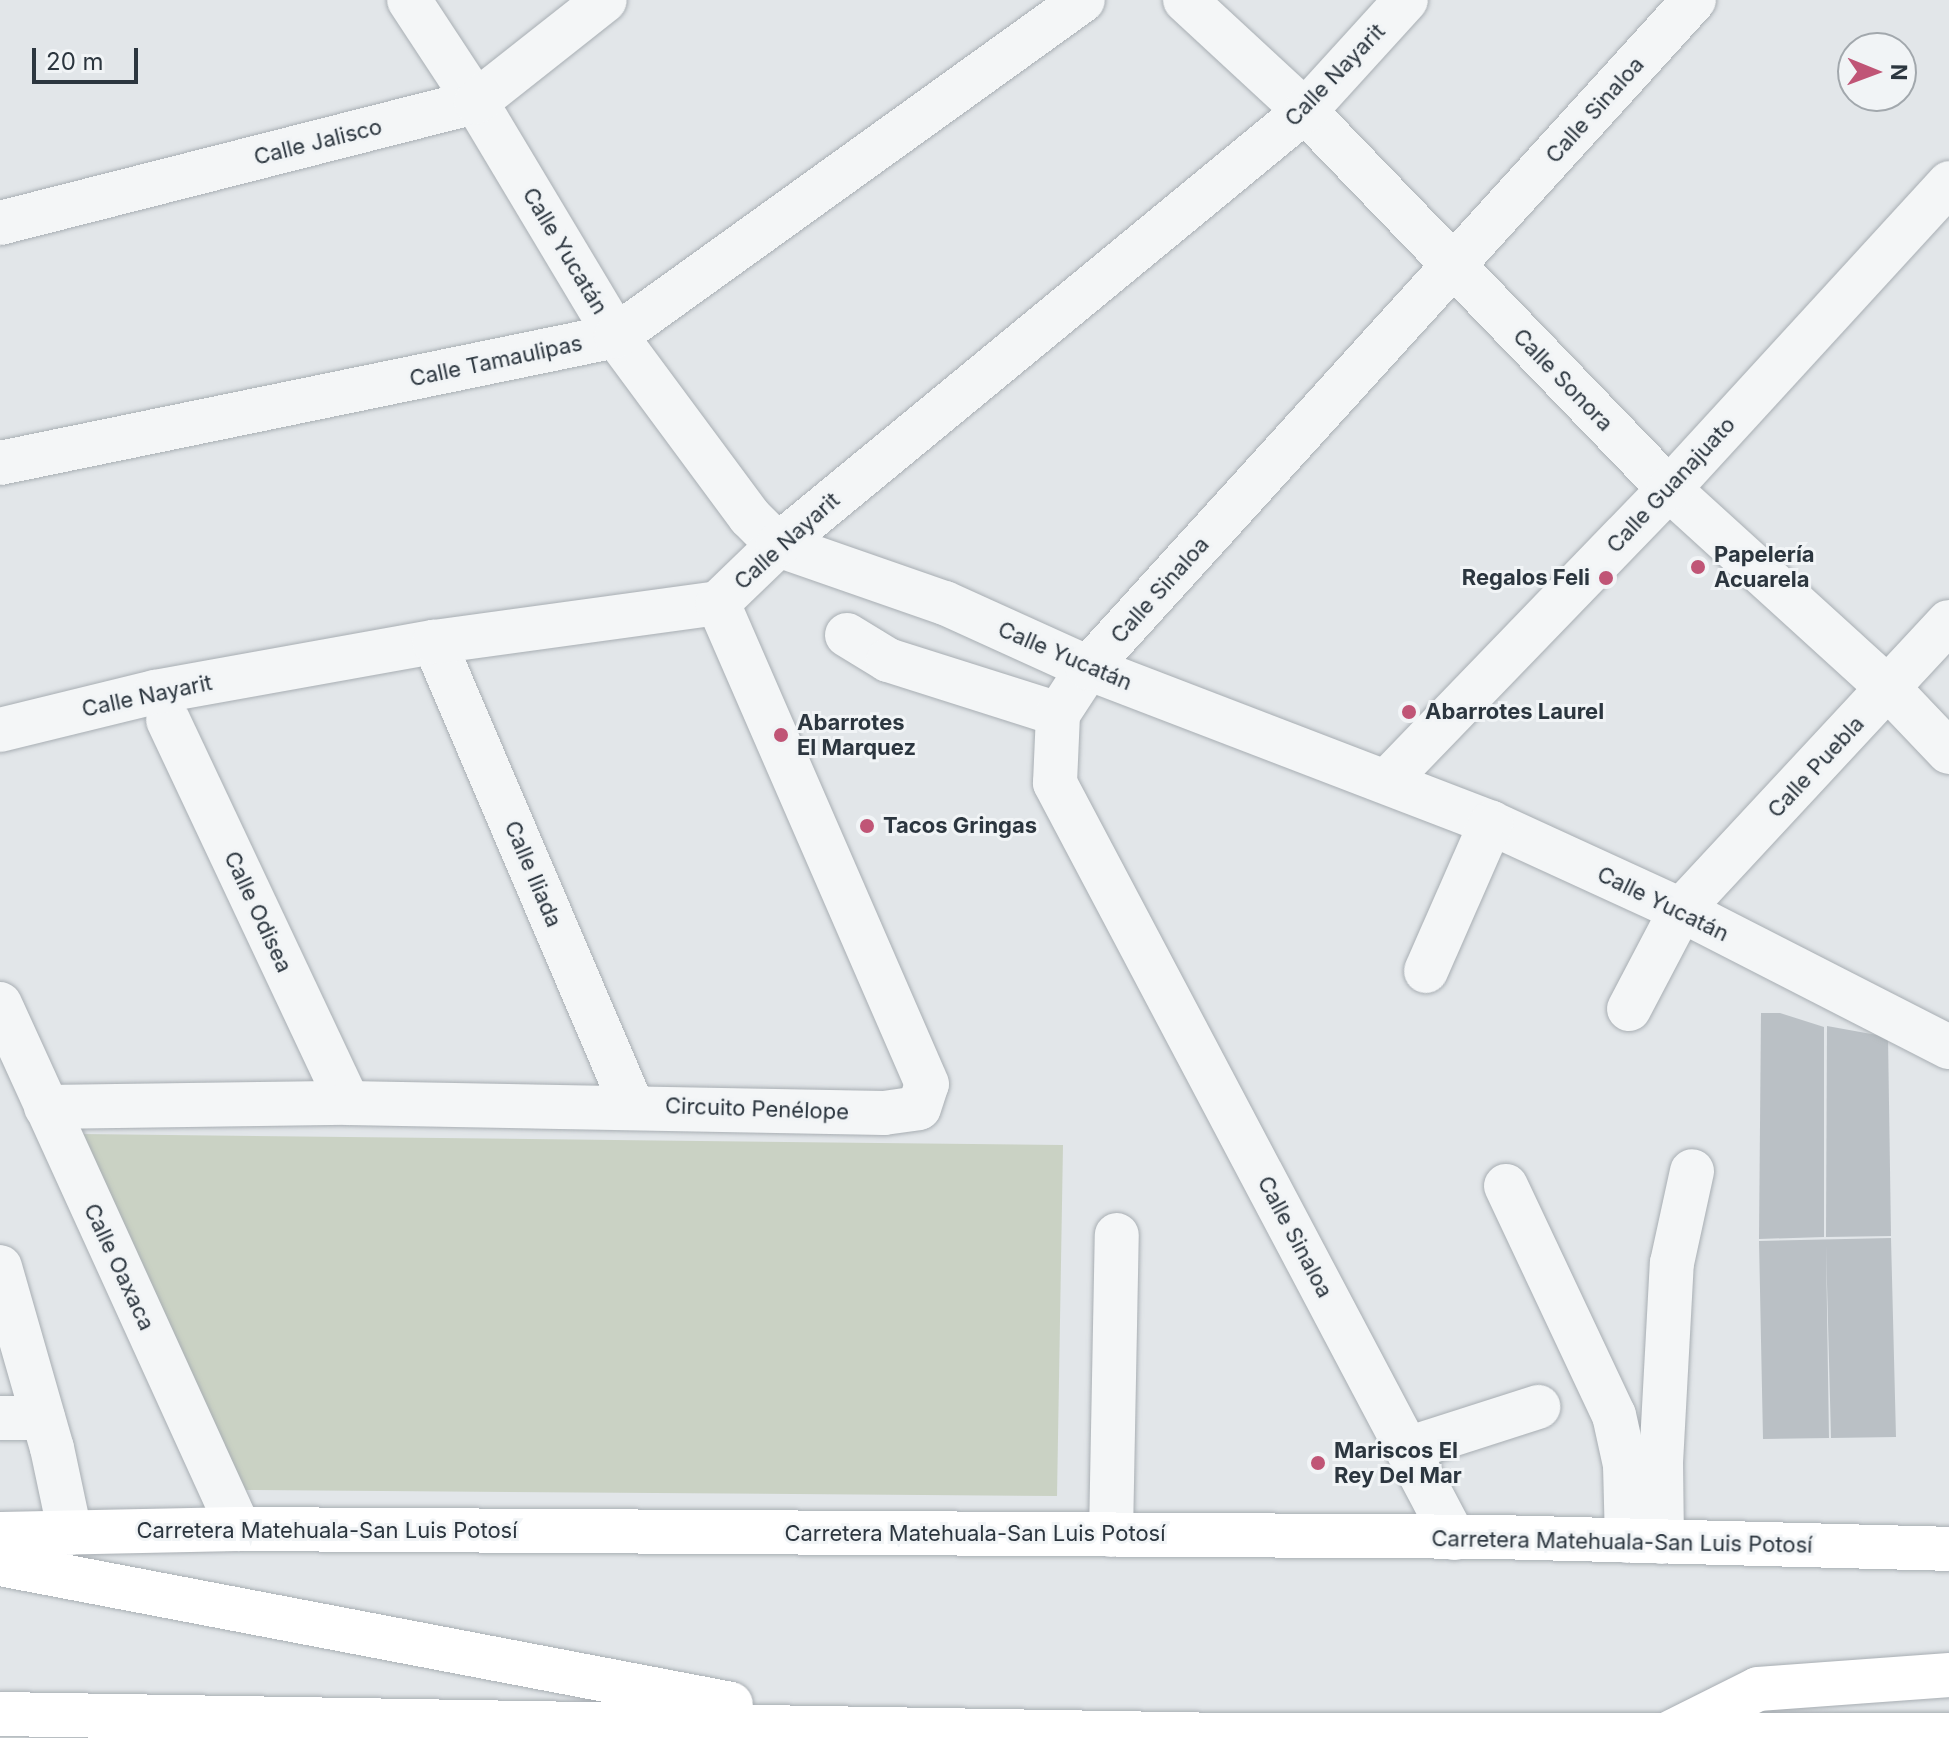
<!DOCTYPE html>
<meta charset="utf-8">
<style>
body{margin:0}
#map{position:relative;width:1949px;height:1738px;overflow:hidden;background:#e2e6e9;font-family:Inter,sans-serif}
div>[style]{position:absolute}
.green>*{inset:0;background:#cad2c4}
.building>*{inset:0;background:#bac0c5}
.roads{filter:drop-shadow(0 0 2px #a8aeb3) drop-shadow(0 0 2px #a8aeb3)}
.minor>*{height:44px;margin:-22px;padding:0 22px;transform-origin:22px;border-radius:22px;background:#f4f6f7}
.major>*{height:44px;margin:-22px;padding:0 22px;transform-origin:22px;border-radius:22px;background:#fff}
.highway>*{height:44px;margin:-22px;padding:0 22px;transform-origin:22px;border-radius:22px;background:#fff}
.dots>*{width:22px;height:22px;translate:-50% -50%;box-sizing:border-box;border:4px solid #f1f4f6;border-radius:50%}
span{translate:-50% -50%;white-space:nowrap;text-align:center;line-height:1.15;-webkit-text-stroke:6px #f1f4f6;paint-order:stroke}
.street-label{font-size:22px;color:#2c363f}
.poi-label{font-size:22px;color:#2c363f;font-weight:700}
.left{translate:0 -50%;text-align:left}
.right{translate:-100% -50%;text-align:right}
.north{position:absolute;left:1837px;top:32px;width:80px;height:80px;box-sizing:border-box;background:#f1f4f6;border:2px solid #a2a8ad;border-radius:50%;rotate:91deg;font-size:22px;font-weight:700;line-height:32px;text-align:center;color:#2c363f}
.north::after{content:'';display:block;margin:auto;width:28px;height:36px;background:#c05576;clip-path:polygon(50% 0,100% 100%,50% 72%,0 100%)}
.scale{position:absolute;left:32px;top:48px;width:106px;height:36px;box-sizing:border-box;border:4px solid #2c363f;border-top:0;padding-left:10px;font-size:24px;line-height:28px;white-space:nowrap;color:#2c363f;-webkit-text-stroke:6px #f1f4f6;paint-order:stroke}
</style>
<div id="map">
<div class="green">
<i style="clip-path:polygon(81px 1134px,1063px 1145px,1057px 1496px,242px 1490px)"></i>
</div>
<div class="building">
<i style="clip-path:polygon(1761px 1013px,1780px 1013px,1824px 1027px,1824px 1237px,1759px 1239px)"></i>
<i style="clip-path:polygon(1827px 1026px,1888px 1037px,1891px 1236px,1826px 1237px)"></i>
<i style="clip-path:polygon(1891px 1238px,1896px 1437px,1831px 1438px,1826px 1245px,1829px 1438px,1763px 1439px,1759px 1241px)"></i>
</div>
<div class="roads">
<div class="minor">
<i style="left:409px;top:0;width:122px;rotate:56.7deg"></i>
<i style="left:476px;top:102px;width:273px;rotate:59.1deg"></i>
<i style="left:616px;top:336px;width:225px;rotate:53.5deg"></i>
<i style="left:750px;top:517px;width:40px;rotate:45deg"></i>
<i style="left:778px;top:545px;width:177px;rotate:19.2deg"></i>
<i style="left:945px;top:603px;width:157px;rotate:24.4deg"></i>
<i style="left:1088px;top:668px;width:432px;rotate:21deg"></i>
<i style="left:1491px;top:823px;width:209px;rotate:24.6deg"></i>
<i style="left:1681px;top:910px;width:301px;rotate:27.1deg"></i>
<i style="left:1185px;top:0;width:163px;rotate:42.8deg"></i>
<i style="left:1305px;top:111px;width:525px;rotate:46.08deg"></i>
<i style="left:1669px;top:489px;width:297px;rotate:42.3deg"></i>
<i style="left:1889px;top:689px;width:87px;rotate:46.4deg"></i>
<i style="left:0;top:223px;width:491px;rotate:-14.3deg"></i>
<i style="left:476px;top:102px;width:164px;rotate:-38.3deg"></i>
<i style="left:0;top:463px;width:629px;rotate:-11.65deg"></i>
<i style="left:616px;top:336px;width:575px;rotate:-35.73deg"></i>
<i style="left:847px;top:635px;width:48px;rotate:31.4deg"></i>
<i style="left:888px;top:660px;width:178px;rotate:17.6deg"></i>
<i style="left:434px;top:642px;width:504px;rotate:66.89deg"></i>
<i style="left:168px;top:720px;width:423px;rotate:64.8deg"></i>
<i style="left:0;top:730px;width:160px;rotate:-13.8deg"></i>
<i style="left:155px;top:692px;width:283px;rotate:-10.2deg"></i>
<i style="left:434px;top:642px;width:287px;rotate:-7.8deg"></i>
<i style="left:718px;top:603px;width:83px;rotate:-44deg"></i>
<i style="left:778px;top:545px;width:683px;rotate:-39.47deg"></i>
<i style="left:1305px;top:111px;width:150px;rotate:-47.7deg"></i>
<i style="left:1387px;top:781px;width:406px;rotate:-46deg"></i>
<i style="left:1669px;top:489px;width:415px;rotate:-47.5deg"></i>
<i style="left:1426px;top:971px;width:162px;rotate:-66.3deg"></i>
<i style="left:0;top:1004px;width:577px;rotate:65.52deg"></i>
<i style="left:1629px;top:1009px;width:112px;rotate:-62.3deg"></i>
<i style="left:1681px;top:910px;width:393px;rotate:-47.1deg"></i>
<i style="left:46px;top:1107px;width:302px;rotate:-0.8deg"></i>
<i style="left:348px;top:1103px;width:536px;rotate:1.07deg"></i>
<i style="left:884px;top:1113px;width:35px;rotate:-8deg"></i>
<i style="left:919px;top:1108px;width:25px;rotate:-72deg"></i>
<i style="left:927px;top:1084px;width:524px;rotate:-113.49deg"></i>
<i style="left:1506px;top:1186px;width:253px;rotate:64.8deg"></i>
<i style="left:1614px;top:1415px;width:51px;rotate:77.6deg"></i>
<i style="left:1625px;top:1465px;width:76px;rotate:88.5deg"></i>
<i style="left:0;top:1267px;width:188px;rotate:74deg"></i>
<i style="left:52px;top:1448px;width:87px;rotate:78deg"></i>
<i style="left:0;top:1418px;width:43px"></i>
<i style="left:1407px;top:1449px;width:138px;rotate:-17.8deg"></i>
<i style="left:1111px;top:1535px;width:300px;rotate:-88.9deg"></i>
<i style="left:1454px;top:1538px;width:854px;rotate:-117.86deg"></i>
<i style="left:1055px;top:783px;width:69px;rotate:-87.5deg"></i>
<i style="left:1058px;top:714px;width:55px;rotate:-56.9deg"></i>
<i style="left:1088px;top:668px;width:902px;rotate:-47.79deg"></i>
<i style="left:1662px;top:1542px;width:79px;rotate:-90.7deg"></i>
<i style="left:1661px;top:1463px;width:200px;rotate:-86.9deg"></i>
<i style="left:1672px;top:1263px;width:94px;rotate:-77.7deg"></i>
</div>
<div class="major">
<i style="left:0;top:1534px;width:239px;rotate:-1.2deg"></i>
<i style="left:239px;top:1529px;width:1257px;rotate:0.36deg"></i>
<i style="left:1496px;top:1537px;width:453px;rotate:1.5deg"></i>
</div>
<div class="highway">
<i style="left:0;top:1564px;width:744px;rotate:10.84deg"></i>
<i style="left:0;top:1714px;width:1228px;rotate:0.98deg"></i>
<i style="left:1228px;top:1735px;width:721px"></i>
<i style="left:1670px;top:1733px;width:98px;rotate:-26.6deg"></i>
<i style="left:1758px;top:1689px;width:192px;rotate:-4.2deg"></i>
</div>
</div>
<div class="dots">
<i style="left:1698px;top:567px;background:#c05576"></i>
<i style="left:1606px;top:578px;background:#c05576"></i>
<i style="left:1409px;top:712px;background:#c05576"></i>
<i style="left:781px;top:735px;background:#c05576"></i>
<i style="left:867px;top:826px;background:#c05576"></i>
<i style="left:1318px;top:1463px;background:#c05576"></i>
</div>
<div class="street-label">
<span style="left:1335px;top:75px;rotate:-46deg">Calle Nayarit</span>
<span style="left:1595px;top:110px;rotate:-48deg">Calle Sinaloa</span>
<span style="left:318px;top:142px;rotate:-14deg">Calle Jalisco</span>
<span style="left:565px;top:251px;rotate:59deg">Calle Yucatán</span>
<span style="left:496px;top:361px;rotate:-12deg">Calle Tamaulipas</span>
<span style="left:1563px;top:380px;rotate:46deg">Calle Sonora</span>
<span style="left:1671px;top:485px;rotate:-47deg">Calle Guanajuato</span>
<span style="left:787px;top:541px;rotate:-42deg">Calle Nayarit</span>
<span style="left:1160px;top:590px;rotate:-48deg">Calle Sinaloa</span>
<span style="left:1065px;top:656px;rotate:23deg">Calle Yucatán</span>
<span style="left:147px;top:696px;rotate:-12deg">Calle Nayarit</span>
<span style="left:1816px;top:767px;rotate:-47deg">Calle Puebla</span>
<span style="left:533px;top:874px;rotate:67deg">Calle Iliada</span>
<span style="left:1663px;top:904px;rotate:26deg">Calle Yucatán</span>
<span style="left:258px;top:912px;rotate:65deg">Calle Odisea</span>
<span style="left:757px;top:1109px;rotate:2deg">Circuito Penélope</span>
<span style="left:1295px;top:1237px;rotate:62deg">Calle Sinaloa</span>
<span style="left:119px;top:1267px;rotate:65deg">Calle Oaxaca</span>
<span style="left:327px;top:1531px">Carretera Matehuala-San Luis Potosí</span>
<span style="left:975px;top:1534px">Carretera Matehuala-San Luis Potosí</span>
<span style="left:1622px;top:1542px;rotate:1deg">Carretera Matehuala-San Luis Potosí</span>
</div>
<div class="poi-label">
<span class="left" style="left:1714px;top:567px">Papelería<br>Acuarela</span>
<span class="right" style="left:1590px;top:578px">Regalos Feli</span>
<span class="left" style="left:1425px;top:712px">Abarrotes Laurel</span>
<span class="left" style="left:797px;top:735px">Abarrotes<br>El Marquez</span>
<span class="left" style="left:883px;top:826px">Tacos Gringas</span>
<span class="left" style="left:1334px;top:1463px">Mariscos El<br>Rey Del Mar</span>
</div>
<div class="north">N</div>
<div class="scale">20 m</div>
</div>
